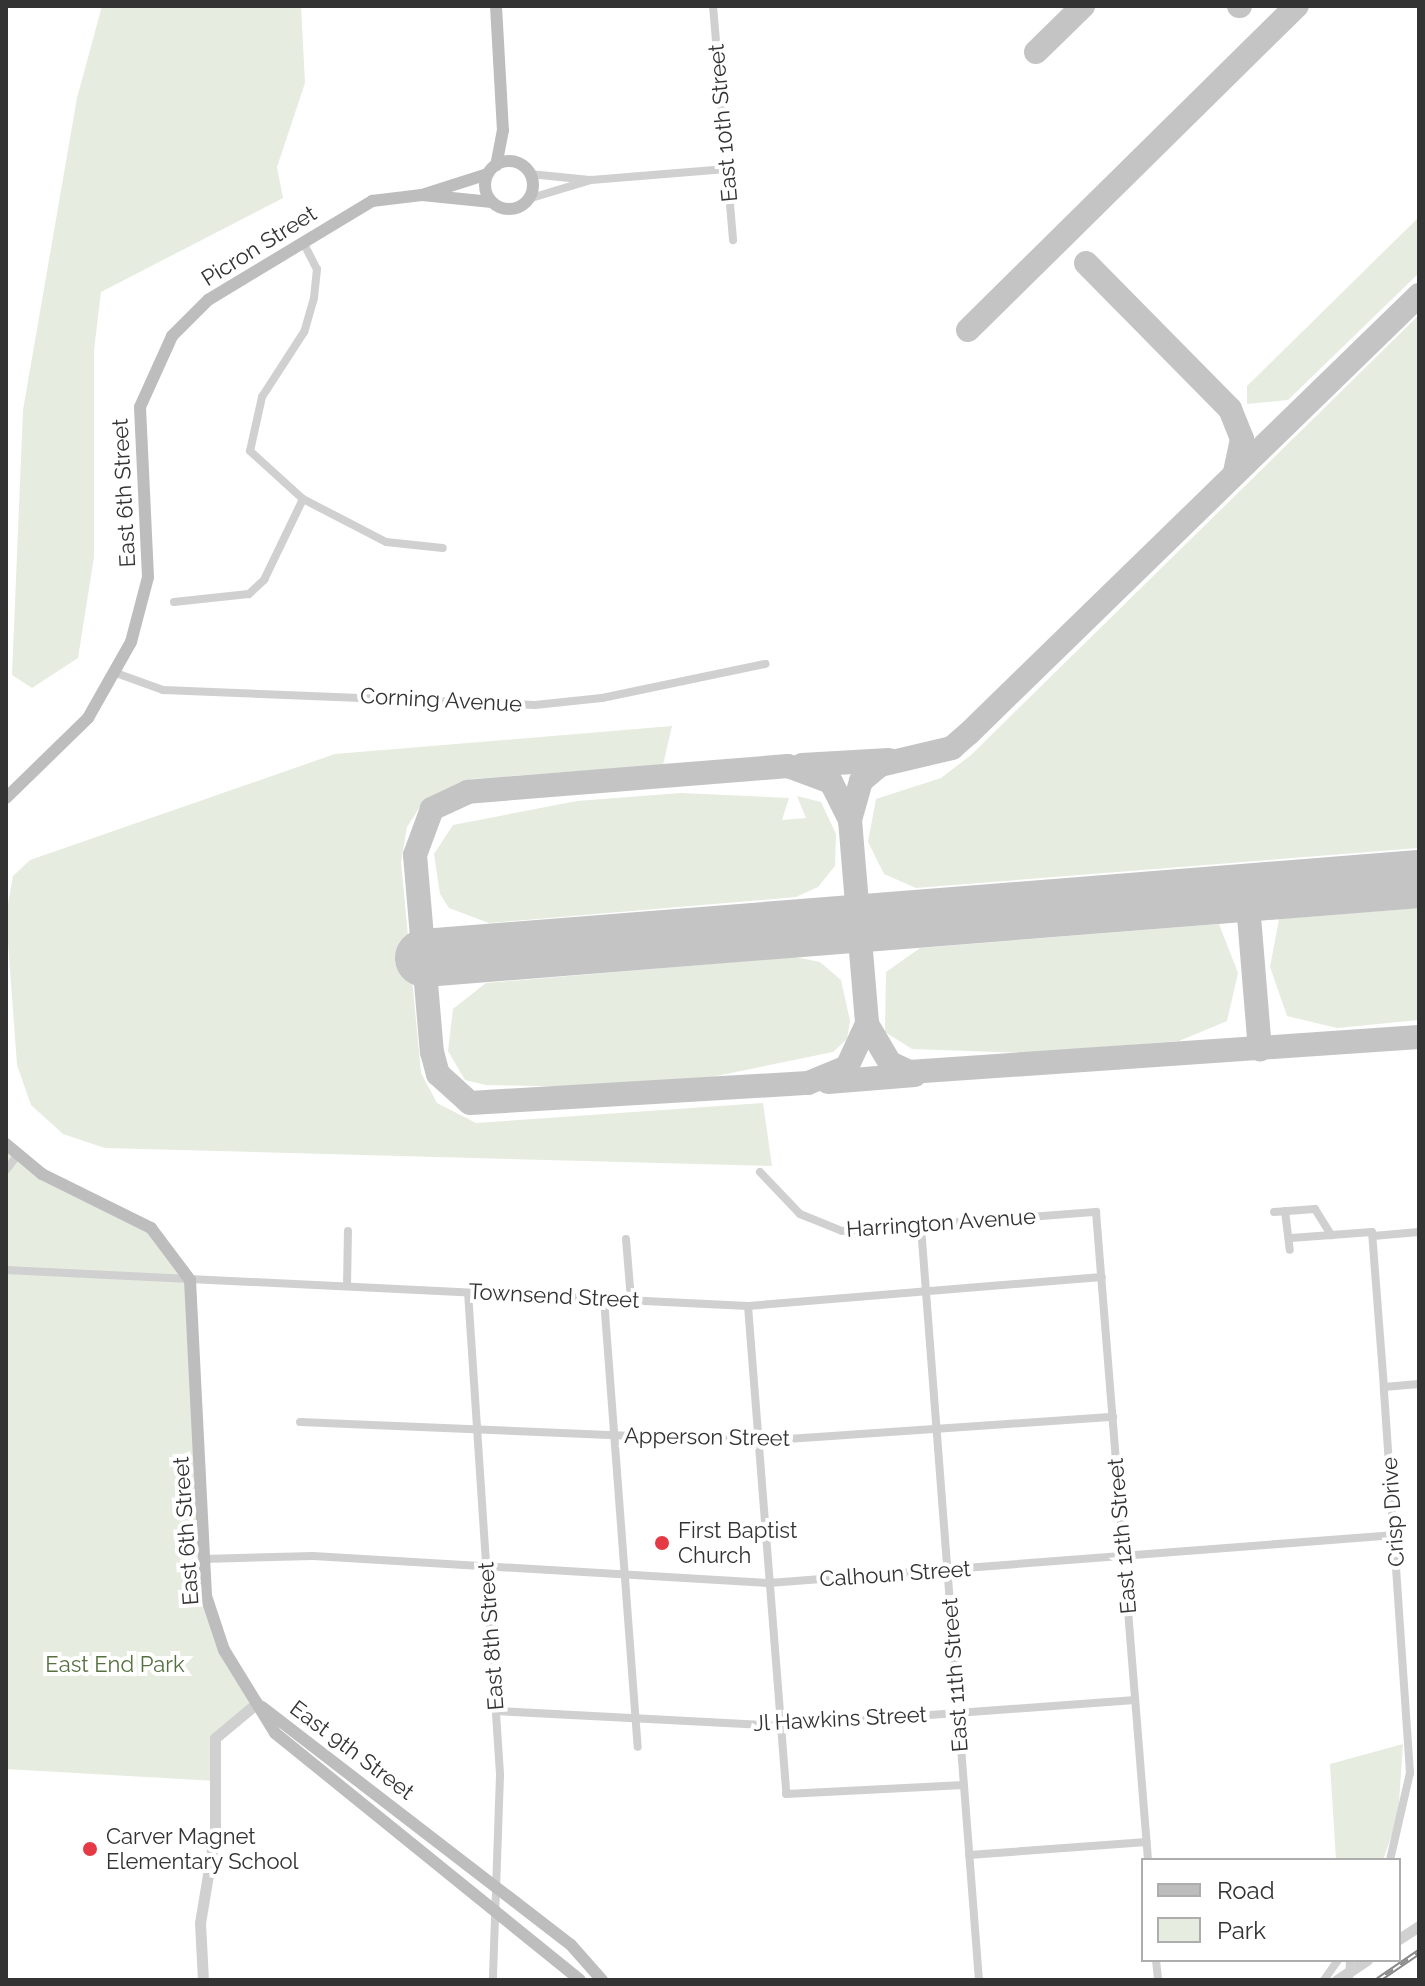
<!DOCTYPE html>
<style>
body{margin:0}
#map{position:relative;width:1425px;height:1986px;overflow:hidden;background:#fff;font-family:Raleway,sans-serif}
div>[style]{position:absolute}
.green>*{inset:0;background:#e6ecdf}
.taxiway>*{height:24px;margin:-12px;padding:0 12px;transform-origin:12px;border-radius:12px;background:#c4c4c4}
.runway>*{height:58px;margin:-29px;padding:0 29px;transform-origin:29px;border-radius:29px;background:#c4c4c4}
.minor>*{height:8px;margin:-4px;padding:0 4px;transform-origin:4px;border-radius:4px;background:#d0d0d0}
.tertiary>*{height:11px;margin:-5.5px;padding:0 5.5px;transform-origin:5.5px;border-radius:5.5px;background:#d0d0d0}
.secondary>*{height:12px;margin:-6px;padding:0 6px;transform-origin:6px;border-radius:6px;background:#bdbdbd}
.secondary>.ring{margin:-6px;padding:0;box-sizing:content-box;background:none;border:12px solid #bdbdbd;border-radius:50%}
.rail>*{height:6px;margin-top:-3px;transform-origin:0;background:repeating-linear-gradient(90deg,#fff 0 9px,#888 0 18px);box-sizing:border-box;border-block:2px solid #888}
.dots>*{width:22px;height:22px;translate:-50% -50%;box-sizing:border-box;border:4px solid #fff;border-radius:50%}
span{translate:-50% -50%;white-space:nowrap;text-align:center;line-height:1.15;-webkit-text-stroke:8px #fff;paint-order:stroke}
.street-label{font-size:22px;color:#333}
.poi-label{font-size:22px;color:#333}
.left{translate:0 -50%;text-align:left}
.park-label{font-size:22px;color:#56703f}
.frame{position:absolute;inset:0;border:8px solid #333;pointer-events:none}
.legend{position:absolute;left:1141px;top:1858px;width:260px;height:104px;box-sizing:border-box;background:#fff;border:2px solid #adadad;margin:0;padding:10px 14px;list-style:none;font-size:24px;color:#333}
.legend li{display:flex;align-items:center;gap:16px;height:40px}
.legend b{width:40px;border:2px solid #adadad}
</style>
<div id="map">
<div class="green">
<i style="clip-path:polygon(102px 6px,301px 6px,305px 83px,277px 167px,283px 198px,101px 292px,94px 350px,94px 557px,78px 658px,32px 688px,12px 675px,23px 410px,77px 98px)"></i>
<i style="clip-path:polygon(1419px 217px,1419px 273px,1288px 400px,1247px 404px,1247px 386px)"></i>
<i style="clip-path:polygon(1419px 315px,1419px 848px,916px 888px,884px 874px,868px 842px,876px 799px,941px 778px,971px 755px)"></i>
<i style="clip-path:polygon(672px 726px,663px 765px,471px 779px,425px 799px,407px 827px,401px 862px,421px 1073px,437px 1103px,476px 1123px,763px 1103px,772px 1166px,105px 1148px,63px 1134px,31px 1105px,17px 1065px,6px 915px,13px 876px,30px 860px,335px 754px)"></i>
<i style="clip-path:polygon(681px 793px,789px 798px,782px 820px,806px 818px,797px 796px,821px 802px,836px 834px,835px 866px,818px 887px,796px 897px,489px 923px,449px 908px,440px 894px,434px 854px,453px 825px,577px 801px)"></i>
<i style="clip-path:polygon(1419px 908px,1419px 1020px,1337px 1028px,1287px 1016px,1270px 967px,1279px 919px)"></i>
<i style="clip-path:polygon(1219px 924px,1238px 973px,1227px 1021px,1179px 1041px,1025px 1053px,912px 1049px,885px 1032px,886px 972px,920px 948px)"></i>
<i style="clip-path:polygon(795px 957px,820px 962px,841px 980px,850px 1021px,847px 1039px,833px 1052px,711px 1077px,594px 1087px,486px 1085px,465px 1080px,448px 1051px,453px 1009px,486px 983px)"></i>
<i style="clip-path:polygon(6px 1142px,17px 1156px,151px 1228px,190px 1280px,213px 1617px,257px 1703px,215px 1738px,216px 1781px,6px 1769px)"></i>
<i style="clip-path:polygon(1403px 1744px,1398px 1817px,1383px 1860px,1336px 1860px,1330px 1764px)"></i>
</div>
<div class="taxiway">
<i style="left:1239px;top:6px;width:1px"></i>
<i style="left:1036px;top:52px;width:66px;rotate:-44.4deg"></i>
<i style="left:1086px;top:263px;width:205px;rotate:45.4deg"></i>
<i style="left:1230px;top:409px;width:32px;rotate:68deg"></i>
<i style="left:1242px;top:439px;width:35px;rotate:102deg"></i>
<i style="left:1419px;top:295px;width:628px;rotate:135.77deg"></i>
<i style="left:969px;top:733px;width:23px;rotate:139deg"></i>
<i style="left:952px;top:748px;width:74px;rotate:166.7deg"></i>
<i style="left:880px;top:765px;width:25px;rotate:140deg"></i>
<i style="left:861px;top:781px;width:41px;rotate:105.8deg"></i>
<i style="left:850px;top:820px;width:205px;rotate:85.2deg"></i>
<i style="left:867px;top:1024px;width:45px;rotate:59.5deg"></i>
<i style="left:890px;top:1063px;width:21px;rotate:25deg"></i>
<i style="left:909px;top:1072px;width:511px;rotate:-3.93deg"></i>
<i style="left:968px;top:330px;width:462px;rotate:-44.6deg"></i>
<i style="left:802px;top:765px;width:87px;rotate:-3.3deg"></i>
<i style="left:850px;top:820px;width:42px;rotate:-116.6deg"></i>
<i style="left:831px;top:782px;width:46px;rotate:-159.6deg"></i>
<i style="left:788px;top:766px;width:321px;rotate:175.4deg"></i>
<i style="left:468px;top:792px;width:40px;rotate:155deg"></i>
<i style="left:432px;top:809px;width:49px;rotate:110.3deg"></i>
<i style="left:415px;top:855px;width:198px;rotate:85.1deg"></i>
<i style="left:432px;top:1052px;width:23px;rotate:75deg"></i>
<i style="left:438px;top:1074px;width:43px;rotate:42.2deg"></i>
<i style="left:470px;top:1103px;width:339px;rotate:-3.4deg"></i>
<i style="left:808px;top:1083px;width:42px;rotate:-22.3deg"></i>
<i style="left:847px;top:1067px;width:47px;rotate:-65.1deg"></i>
<i style="left:1247px;top:892px;width:158px;rotate:85.3deg"></i>
<i style="left:828px;top:1082px;width:87px;rotate:-4.6deg"></i>
</div>
<div class="runway">
<i style="left:424px;top:958px;width:998px;rotate:-4.54deg"></i>
</div>
<div class="minor">
<i style="left:713px;top:6px;width:235px;rotate:85.1deg"></i>
<i style="left:530px;top:174px;width:60px;rotate:5.7deg"></i>
<i style="left:528px;top:199px;width:66px;rotate:-16.8deg"></i>
<i style="left:591px;top:180px;width:136px;rotate:-4.6deg"></i>
<i style="left:303px;top:242px;width:30px;rotate:63deg"></i>
<i style="left:317px;top:269px;width:29px;rotate:96deg"></i>
<i style="left:314px;top:298px;width:35px;rotate:106deg"></i>
<i style="left:304px;top:332px;width:77px;rotate:122.9deg"></i>
<i style="left:262px;top:397px;width:55px;rotate:102.5deg"></i>
<i style="left:250px;top:451px;width:72px;rotate:42.2deg"></i>
<i style="left:303px;top:499px;width:93px;rotate:27.4deg"></i>
<i style="left:386px;top:542px;width:57px;rotate:6deg"></i>
<i style="left:174px;top:602px;width:75px;rotate:-6.1deg"></i>
<i style="left:249px;top:594px;width:21px;rotate:-43deg"></i>
<i style="left:264px;top:580px;width:90px;rotate:-64.3deg"></i>
<i style="left:116px;top:673px;width:50px;rotate:19.9deg"></i>
<i style="left:163px;top:690px;width:372px;rotate:2.3deg"></i>
<i style="left:535px;top:705px;width:67px;rotate:-6deg"></i>
<i style="left:602px;top:698px;width:167px;rotate:-11.8deg"></i>
<i style="left:6px;top:1170px;width:18px;rotate:-52deg"></i>
<i style="left:760px;top:1172px;width:58px;rotate:46.4deg"></i>
<i style="left:800px;top:1214px;width:45px;rotate:22deg"></i>
<i style="left:842px;top:1231px;width:255px;rotate:-4.3deg"></i>
<i style="left:1096px;top:1212px;width:650px;rotate:85.41deg"></i>
<i style="left:1285px;top:1211px;width:39px;rotate:83deg"></i>
<i style="left:1274px;top:1212px;width:41px;rotate:-4.2deg"></i>
<i style="left:1315px;top:1209px;width:31px;rotate:58deg"></i>
<i style="left:921px;top:1227px;width:755px;rotate:85.6deg"></i>
<i style="left:1373px;top:1236px;width:46px;rotate:-5deg"></i>
<i style="left:1291px;top:1238px;width:81px;rotate:-4.2deg"></i>
<i style="left:1372px;top:1232px;width:155px;rotate:85.6deg"></i>
<i style="left:626px;top:1239px;width:61px;rotate:85.3deg"></i>
<i style="left:6px;top:1270px;width:743px;rotate:2.78deg"></i>
<i style="left:748px;top:1306px;width:355px;rotate:-4.7deg"></i>
<i style="left:347px;top:1286px;width:55px;rotate:-89deg"></i>
<i style="left:468px;top:1292px;width:484px;rotate:86.2deg"></i>
<i style="left:500px;top:1775px;width:205px;rotate:92deg"></i>
<i style="left:604px;top:1299px;width:449px;rotate:85.7deg"></i>
<i style="left:748px;top:1306px;width:489px;rotate:85.5deg"></i>
<i style="left:786px;top:1794px;width:178px;rotate:-2.9deg"></i>
<i style="left:300px;top:1422px;width:458px;rotate:2.4deg"></i>
<i style="left:758px;top:1441px;width:356px;rotate:-3.9deg"></i>
<i style="left:204px;top:1559px;width:109px;rotate:-1.6deg"></i>
<i style="left:313px;top:1556px;width:457px;rotate:3.4deg"></i>
<i style="left:769px;top:1583px;width:628px;rotate:-4.38deg"></i>
<i style="left:496px;top:1711px;width:284px;rotate:3deg"></i>
<i style="left:780px;top:1726px;width:356px;rotate:-4.2deg"></i>
<i style="left:969px;top:1855px;width:178px;rotate:-4.2deg"></i>
<i style="left:1390px;top:1860px;width:89px;rotate:-77.1deg"></i>
<i style="left:1410px;top:1773px;width:387px;rotate:-93.9deg"></i>
<i style="left:1384px;top:1387px;width:35px;rotate:-5deg"></i>
<i style="left:1156px;top:1960px;width:20px;rotate:84deg"></i>
<i style="left:1324px;top:1980px;width:24px;rotate:-55deg"></i>
<i style="left:1349px;top:1980px;width:20px;rotate:-87deg"></i>
</div>
<div class="tertiary">
<i style="left:1399px;top:1939px;width:24px;rotate:-33deg"></i>
<i style="left:203px;top:1980px;width:57px;rotate:-93deg"></i>
<i style="left:200px;top:1923px;width:92px;rotate:-80.6deg"></i>
<i style="left:215px;top:1832px;width:94px;rotate:-90deg"></i>
<i style="left:215px;top:1738px;width:55px;rotate:-39.8deg"></i>
<i style="left:1337px;top:1980px;width:36px;rotate:-34deg"></i>
</div>
<div class="secondary">
<i style="left:496px;top:6px;width:124px;rotate:86.8deg"></i>
<i style="left:503px;top:130px;width:36px;rotate:101deg"></i>
<i class="ring" style="left:485px;top:161px;width:36px;height:36px"></i>
<i style="left:422px;top:195px;width:69px;rotate:-17.7deg"></i>
<i style="left:6px;top:798px;width:115px;rotate:-44.3deg"></i>
<i style="left:88px;top:718px;width:87px;rotate:-60.5deg"></i>
<i style="left:131px;top:642px;width:67px;rotate:-75.3deg"></i>
<i style="left:148px;top:577px;width:170px;rotate:-92.7deg"></i>
<i style="left:140px;top:407px;width:78px;rotate:-65.7deg"></i>
<i style="left:172px;top:336px;width:51px;rotate:-45deg"></i>
<i style="left:208px;top:300px;width:192px;rotate:-31.1deg"></i>
<i style="left:372px;top:201px;width:50px;rotate:-6.8deg"></i>
<i style="left:422px;top:195px;width:70px;rotate:5.7deg"></i>
<i style="left:6px;top:1144px;width:47px;rotate:39.8deg"></i>
<i style="left:42px;top:1174px;width:122px;rotate:26.4deg"></i>
<i style="left:151px;top:1228px;width:65px;rotate:53.1deg"></i>
<i style="left:190px;top:1280px;width:316px;rotate:87.1deg"></i>
<i style="left:206px;top:1596px;width:57px;rotate:71.6deg"></i>
<i style="left:224px;top:1650px;width:97px;rotate:58.4deg"></i>
<i style="left:275px;top:1733px;width:392px;rotate:39deg"></i>
<i style="left:262px;top:1707px;width:390px;rotate:37.6deg"></i>
<i style="left:571px;top:1945px;width:47px;rotate:48.5deg"></i>
</div>
<div class="rail">
<i style="left:1378px;top:1980px;width:50px;rotate:-34.3deg"></i>
</div>
<div class="dots">
<i style="left:662px;top:1543px;background:#e63946"></i>
<i style="left:90px;top:1849px;background:#e63946"></i>
</div>
<div class="street-label">
<span style="left:723px;top:123px;rotate:-95deg">East 10th Street</span>
<span style="left:259px;top:246px;rotate:-32deg">Picron Street</span>
<span style="left:124px;top:493px;rotate:-93deg">East 6th Street</span>
<span style="left:441px;top:700px;rotate:3deg">Corning Avenue</span>
<span style="left:941px;top:1223px;rotate:-4deg">Harrington Avenue</span>
<span style="left:554px;top:1296px;rotate:3deg">Townsend Street</span>
<span style="left:707px;top:1437px;rotate:1deg">Apperson Street</span>
<span style="left:1393px;top:1512px;rotate:-94deg">Crisp Drive</span>
<span style="left:186px;top:1531px;rotate:-94deg">East 6th Street</span>
<span style="left:1122px;top:1536px;rotate:-95deg">East 12th Street</span>
<span style="left:895px;top:1574px;rotate:-4deg">Calhoun Street</span>
<span style="left:491px;top:1636px;rotate:-94deg">East 8th Street</span>
<span style="left:955px;top:1675px;rotate:-94deg">East 11th Street</span>
<span style="left:840px;top:1719px;rotate:-3deg">Jl Hawkins Street</span>
<span style="left:352px;top:1750px;rotate:37deg">East 9th Street</span>
</div>
<div class="poi-label">
<span class="left" style="left:678px;top:1543px">First Baptist<br>Church</span>
<span class="left" style="left:106px;top:1849px">Carver Magnet<br>Elementary School</span>
</div>
<div class="park-label">
<span style="left:115px;top:1665px">East End Park</span>
</div>
<div class="frame"></div>
<ul class="legend">
<li><b style="height:10px;background:#bdbdbd"></b>Road</li>
<li><b style="height:22px;background:#e6ecdf"></b>Park</li>
</ul>
</div>
